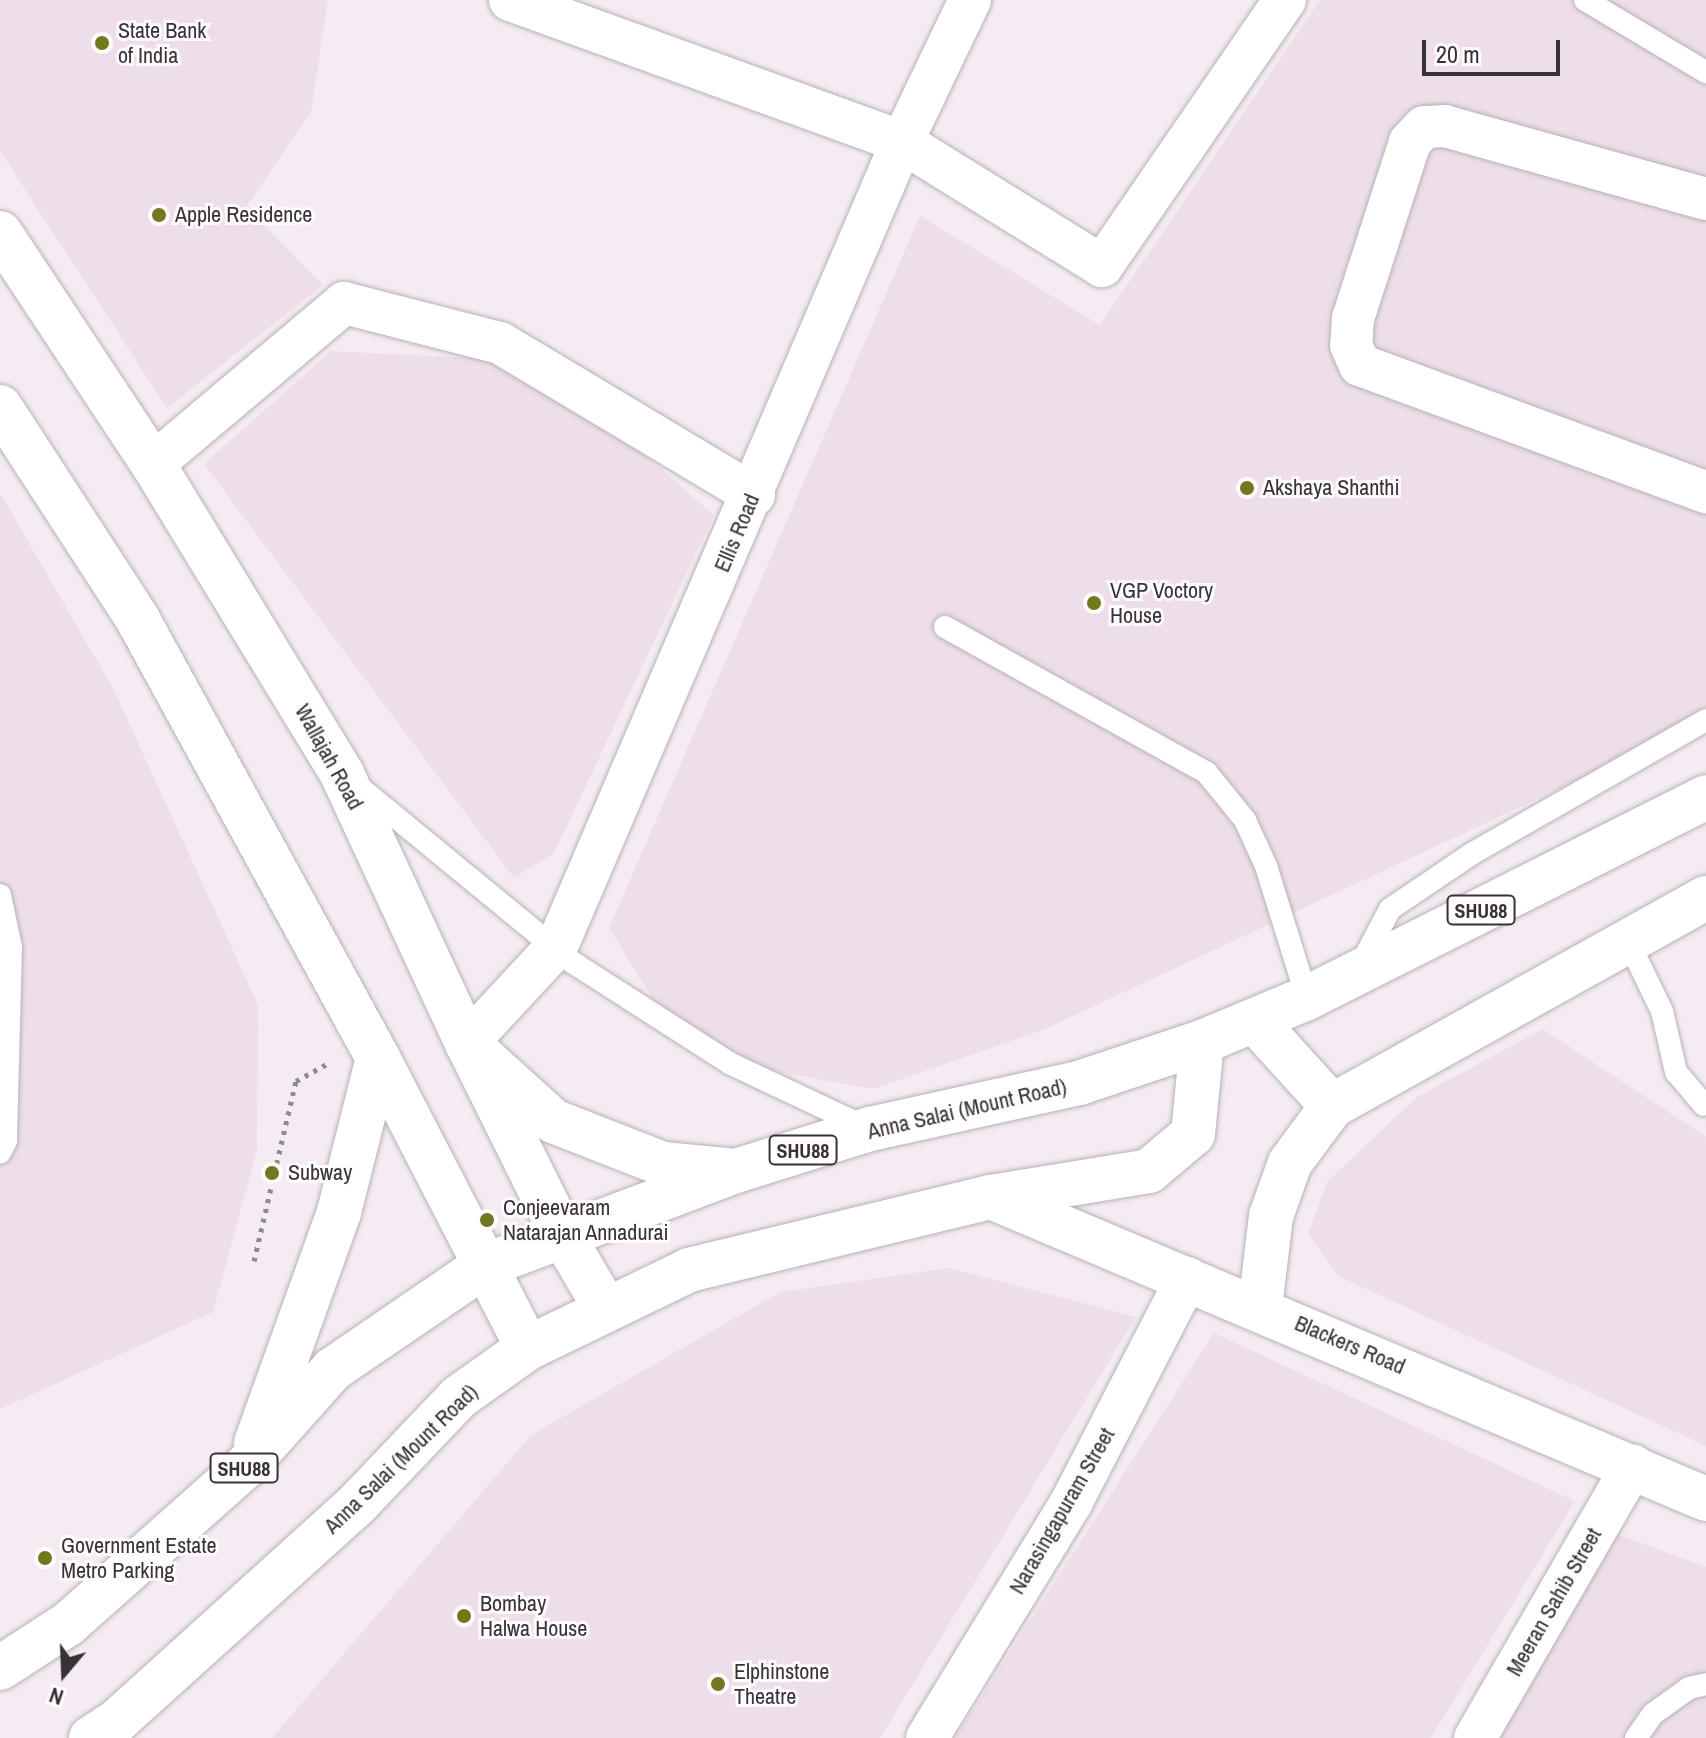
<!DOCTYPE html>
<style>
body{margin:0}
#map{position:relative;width:1706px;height:1738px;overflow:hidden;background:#f5ecf3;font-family:"Archivo Narrow",sans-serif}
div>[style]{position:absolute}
.built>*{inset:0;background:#eddee9}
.path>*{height:5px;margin-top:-2.5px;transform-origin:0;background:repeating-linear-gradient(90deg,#908a8f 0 4px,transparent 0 10px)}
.roads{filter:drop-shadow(0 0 2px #b9b1b7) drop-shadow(0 0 2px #b9b1b7)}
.service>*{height:22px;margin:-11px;padding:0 11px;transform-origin:11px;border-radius:11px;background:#fff}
.minor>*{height:42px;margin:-21px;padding:0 21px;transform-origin:21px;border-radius:21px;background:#fff}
.secondary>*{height:44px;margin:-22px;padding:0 22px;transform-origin:22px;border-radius:22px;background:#fff}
.primary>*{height:44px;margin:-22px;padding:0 22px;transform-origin:22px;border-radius:22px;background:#fff}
.dots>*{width:22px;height:22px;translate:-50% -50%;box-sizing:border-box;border:4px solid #fffbfe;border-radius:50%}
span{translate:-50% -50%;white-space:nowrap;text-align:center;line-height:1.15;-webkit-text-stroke:6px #fffbfe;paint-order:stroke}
.shield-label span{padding:2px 6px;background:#fffbfe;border:2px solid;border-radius:6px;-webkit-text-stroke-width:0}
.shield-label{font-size:20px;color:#363336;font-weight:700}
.poi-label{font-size:22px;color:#363336}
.left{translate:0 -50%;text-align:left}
.street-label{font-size:22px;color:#363336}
.north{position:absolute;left:24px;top:1634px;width:80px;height:80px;-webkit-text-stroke:6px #fffbfe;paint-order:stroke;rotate:199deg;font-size:22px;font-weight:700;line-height:32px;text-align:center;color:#363336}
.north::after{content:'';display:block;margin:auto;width:28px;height:36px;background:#363336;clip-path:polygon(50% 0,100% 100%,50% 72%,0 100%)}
.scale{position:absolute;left:1422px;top:40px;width:138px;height:36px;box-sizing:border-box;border:4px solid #363336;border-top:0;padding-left:10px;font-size:24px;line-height:28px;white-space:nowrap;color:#363336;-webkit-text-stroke:6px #fffbfe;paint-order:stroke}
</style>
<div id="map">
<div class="built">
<i style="clip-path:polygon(0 0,328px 0,311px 112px,246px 207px,323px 285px,167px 408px,0 151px)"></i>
<i style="clip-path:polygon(1320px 0,1706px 0,1706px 720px,1043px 1030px,873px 1089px,773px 1071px,666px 1020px,609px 928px,920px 216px,1100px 325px)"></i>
<i style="clip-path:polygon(331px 351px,493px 359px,624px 437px,714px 515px,554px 853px,514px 878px,204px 464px)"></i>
<i style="clip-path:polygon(0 493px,114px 690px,258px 1005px,257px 1150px,213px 1312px,0 1409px)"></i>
<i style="clip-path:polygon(1543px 1029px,1706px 1137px,1706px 1446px,1338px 1276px,1308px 1234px,1327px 1182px,1417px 1097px)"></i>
<i style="clip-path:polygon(949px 1268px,1136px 1317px,880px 1738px,272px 1738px,531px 1435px,780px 1292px)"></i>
<i style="clip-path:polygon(1214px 1333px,1575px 1501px,1431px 1738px,955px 1738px)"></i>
<i style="clip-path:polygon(1617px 1534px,1706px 1567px,1706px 1738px,1494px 1738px)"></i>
</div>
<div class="path">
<i style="left:254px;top:1261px;width:185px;rotate:-76.9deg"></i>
<i style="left:296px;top:1081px;width:37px;rotate:-29deg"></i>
</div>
<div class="roads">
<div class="service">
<i style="left:1585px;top:0;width:141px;rotate:30.8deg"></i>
<i style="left:945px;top:627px;width:299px;rotate:29.1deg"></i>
<i style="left:1206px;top:772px;width:62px;rotate:50.9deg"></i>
<i style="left:1245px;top:820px;width:51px;rotate:65.5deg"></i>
<i style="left:1266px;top:866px;width:138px;rotate:72.7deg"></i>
<i style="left:359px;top:787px;width:276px;rotate:39.4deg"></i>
<i style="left:572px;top:962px;width:189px;rotate:32.7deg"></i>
<i style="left:731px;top:1064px;width:148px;rotate:25.2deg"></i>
<i style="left:0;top:895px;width:53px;rotate:78.1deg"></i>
<i style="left:11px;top:947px;width:194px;rotate:91.5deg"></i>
<i style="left:6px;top:1141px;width:13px;rotate:117deg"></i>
<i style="left:1627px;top:939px;width:80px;rotate:64.1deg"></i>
<i style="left:1662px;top:1011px;width:63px;rotate:77.1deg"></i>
<i style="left:1676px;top:1072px;width:43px;rotate:49.7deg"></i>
<i style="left:1360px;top:966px;width:64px;rotate:-62.2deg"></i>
<i style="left:1390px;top:909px;width:100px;rotate:-34deg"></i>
<i style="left:1473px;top:853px;width:268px;rotate:-29.7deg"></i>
<i style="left:1636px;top:1738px;width:29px;rotate:-55deg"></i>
<i style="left:1653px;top:1714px;width:44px;rotate:-35.8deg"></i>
<i style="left:1689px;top:1688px;width:17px;rotate:-13deg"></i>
</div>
<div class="minor">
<i style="left:510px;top:0;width:417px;rotate:19.9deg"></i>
<i style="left:902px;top:142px;width:235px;rotate:31.8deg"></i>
<i style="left:1102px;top:266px;width:323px;rotate:-55.5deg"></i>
<i style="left:1706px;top:199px;width:271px;rotate:-164.4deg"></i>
<i style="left:1445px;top:126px;width:21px;rotate:177deg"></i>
<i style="left:1424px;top:127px;width:21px;rotate:133deg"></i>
<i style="left:1410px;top:142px;width:186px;rotate:107.9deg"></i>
<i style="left:1353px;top:319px;width:26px;rotate:94deg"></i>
<i style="left:1351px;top:345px;width:22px;rotate:66deg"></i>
<i style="left:1360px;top:365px;width:369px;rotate:20.2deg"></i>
<i style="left:153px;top:464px;width:250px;rotate:-40.1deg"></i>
<i style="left:344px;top:303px;width:161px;rotate:14.4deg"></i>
<i style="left:500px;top:343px;width:296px;rotate:30.9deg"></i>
<i style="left:467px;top:1043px;width:132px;rotate:-47.1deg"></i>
<i style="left:557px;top:946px;width:875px;rotate:-66.78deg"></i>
<i style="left:902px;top:142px;width:157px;rotate:-64.4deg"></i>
<i style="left:927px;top:1738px;width:278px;rotate:-58.5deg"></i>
<i style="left:1072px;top:1501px;width:251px;rotate:-62.7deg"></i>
<i style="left:1475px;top:1738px;width:315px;rotate:-59.9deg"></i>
</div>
<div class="secondary">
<i style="left:0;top:233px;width:277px;rotate:56.5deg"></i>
<i style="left:153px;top:464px;width:363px;rotate:58.6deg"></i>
<i style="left:342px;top:774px;width:297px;rotate:65.1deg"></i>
<i style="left:467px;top:1043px;width:218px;rotate:63.6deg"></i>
<i style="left:564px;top:1238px;width:82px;rotate:59.4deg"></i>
<i style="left:0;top:407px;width:252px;rotate:57deg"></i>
<i style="left:137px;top:618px;width:502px;rotate:61.29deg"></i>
<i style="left:378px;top:1058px;width:326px;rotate:62.7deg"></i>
<i style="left:991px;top:1197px;width:776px;rotate:22.9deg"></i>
</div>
<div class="primary">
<i style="left:1255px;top:1021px;width:115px;rotate:47.8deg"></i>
<i style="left:467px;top:1043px;width:116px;rotate:42.2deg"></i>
<i style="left:553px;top:1121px;width:118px;rotate:21.4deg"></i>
<i style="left:663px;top:1164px;width:63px;rotate:5.4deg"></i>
<i style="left:1260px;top:1307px;width:92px;rotate:-83.1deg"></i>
<i style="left:1271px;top:1216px;width:56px;rotate:-70.3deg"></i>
<i style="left:1290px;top:1163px;width:71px;rotate:-53.6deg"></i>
<i style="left:1332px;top:1106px;width:428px;rotate:-29.1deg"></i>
<i style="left:256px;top:1443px;width:245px;rotate:-70.2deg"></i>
<i style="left:339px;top:1212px;width:159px;rotate:-75.8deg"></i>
<i style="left:0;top:1668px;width:81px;rotate:-32.9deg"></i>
<i style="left:68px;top:1624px;width:241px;rotate:-41.6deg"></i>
<i style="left:248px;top:1464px;width:127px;rotate:-48.2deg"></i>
<i style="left:333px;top:1369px;width:183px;rotate:-34.3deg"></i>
<i style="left:484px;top:1266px;width:269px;rotate:-20.7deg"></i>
<i style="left:736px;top:1171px;width:140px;rotate:-17.4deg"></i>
<i style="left:870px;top:1129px;width:214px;rotate:-12.4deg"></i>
<i style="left:1079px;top:1083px;width:130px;rotate:-18.4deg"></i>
<i style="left:1202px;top:1042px;width:114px;rotate:-22.7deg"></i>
<i style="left:1307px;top:998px;width:447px;rotate:-26.7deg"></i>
<i style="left:91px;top:1738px;width:31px;rotate:-33deg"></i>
<i style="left:117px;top:1721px;width:325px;rotate:-42.1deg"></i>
<i style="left:358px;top:1503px;width:146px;rotate:-46.4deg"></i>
<i style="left:459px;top:1397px;width:85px;rotate:-35.4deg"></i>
<i style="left:528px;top:1348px;width:179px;rotate:-25.8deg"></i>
<i style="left:689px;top:1270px;width:311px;rotate:-13.6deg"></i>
<i style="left:991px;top:1197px;width:160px;rotate:-9.3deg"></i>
<i style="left:1149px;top:1171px;width:57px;rotate:-40.1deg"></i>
<i style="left:1193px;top:1134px;width:92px;rotate:-84.4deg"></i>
</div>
</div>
<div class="dots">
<i style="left:102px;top:43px;background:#73771e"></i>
<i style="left:159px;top:215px;background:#73771e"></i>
<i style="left:1247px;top:488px;background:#73771e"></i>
<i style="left:1094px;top:603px;background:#73771e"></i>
<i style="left:272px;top:1173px;background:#73771e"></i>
<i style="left:487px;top:1220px;background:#73771e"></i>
<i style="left:45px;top:1558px;background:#73771e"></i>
<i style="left:464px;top:1616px;background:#73771e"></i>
<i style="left:718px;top:1684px;background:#73771e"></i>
</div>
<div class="shield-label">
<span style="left:1481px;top:910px">SHU88</span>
<span style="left:803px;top:1150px">SHU88</span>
<span style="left:244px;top:1468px">SHU88</span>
</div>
<div class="poi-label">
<span class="left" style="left:118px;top:43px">State Bank<br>of India</span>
<span class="left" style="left:175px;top:215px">Apple Residence</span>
<span class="left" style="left:1263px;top:488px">Akshaya Shanthi</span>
<span class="left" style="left:1110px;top:603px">VGP Voctory<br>House</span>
<span class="left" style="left:288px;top:1173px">Subway</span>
<span class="left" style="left:503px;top:1220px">Conjeevaram<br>Natarajan Annadurai</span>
<span class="left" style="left:61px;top:1558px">Government Estate<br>Metro Parking</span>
<span class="left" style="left:480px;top:1616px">Bombay<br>Halwa House</span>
<span class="left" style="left:734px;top:1684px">Elphinstone<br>Theatre</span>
</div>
<div class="street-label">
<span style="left:737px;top:533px;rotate:-67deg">Ellis Road</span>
<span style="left:329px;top:757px;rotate:61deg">Wallajah Road</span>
<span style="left:967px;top:1109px;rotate:-13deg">Anna Salai (Mount Road)</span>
<span style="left:1350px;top:1345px;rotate:23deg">Blackers Road</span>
<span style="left:401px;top:1459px;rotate:-44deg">Anna Salai (Mount Road)</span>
<span style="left:1062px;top:1511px;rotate:-60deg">Narasingapuram Street</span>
<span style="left:1554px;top:1602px;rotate:-60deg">Meeran Sahib Street</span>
</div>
<div class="north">N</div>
<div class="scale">20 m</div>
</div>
